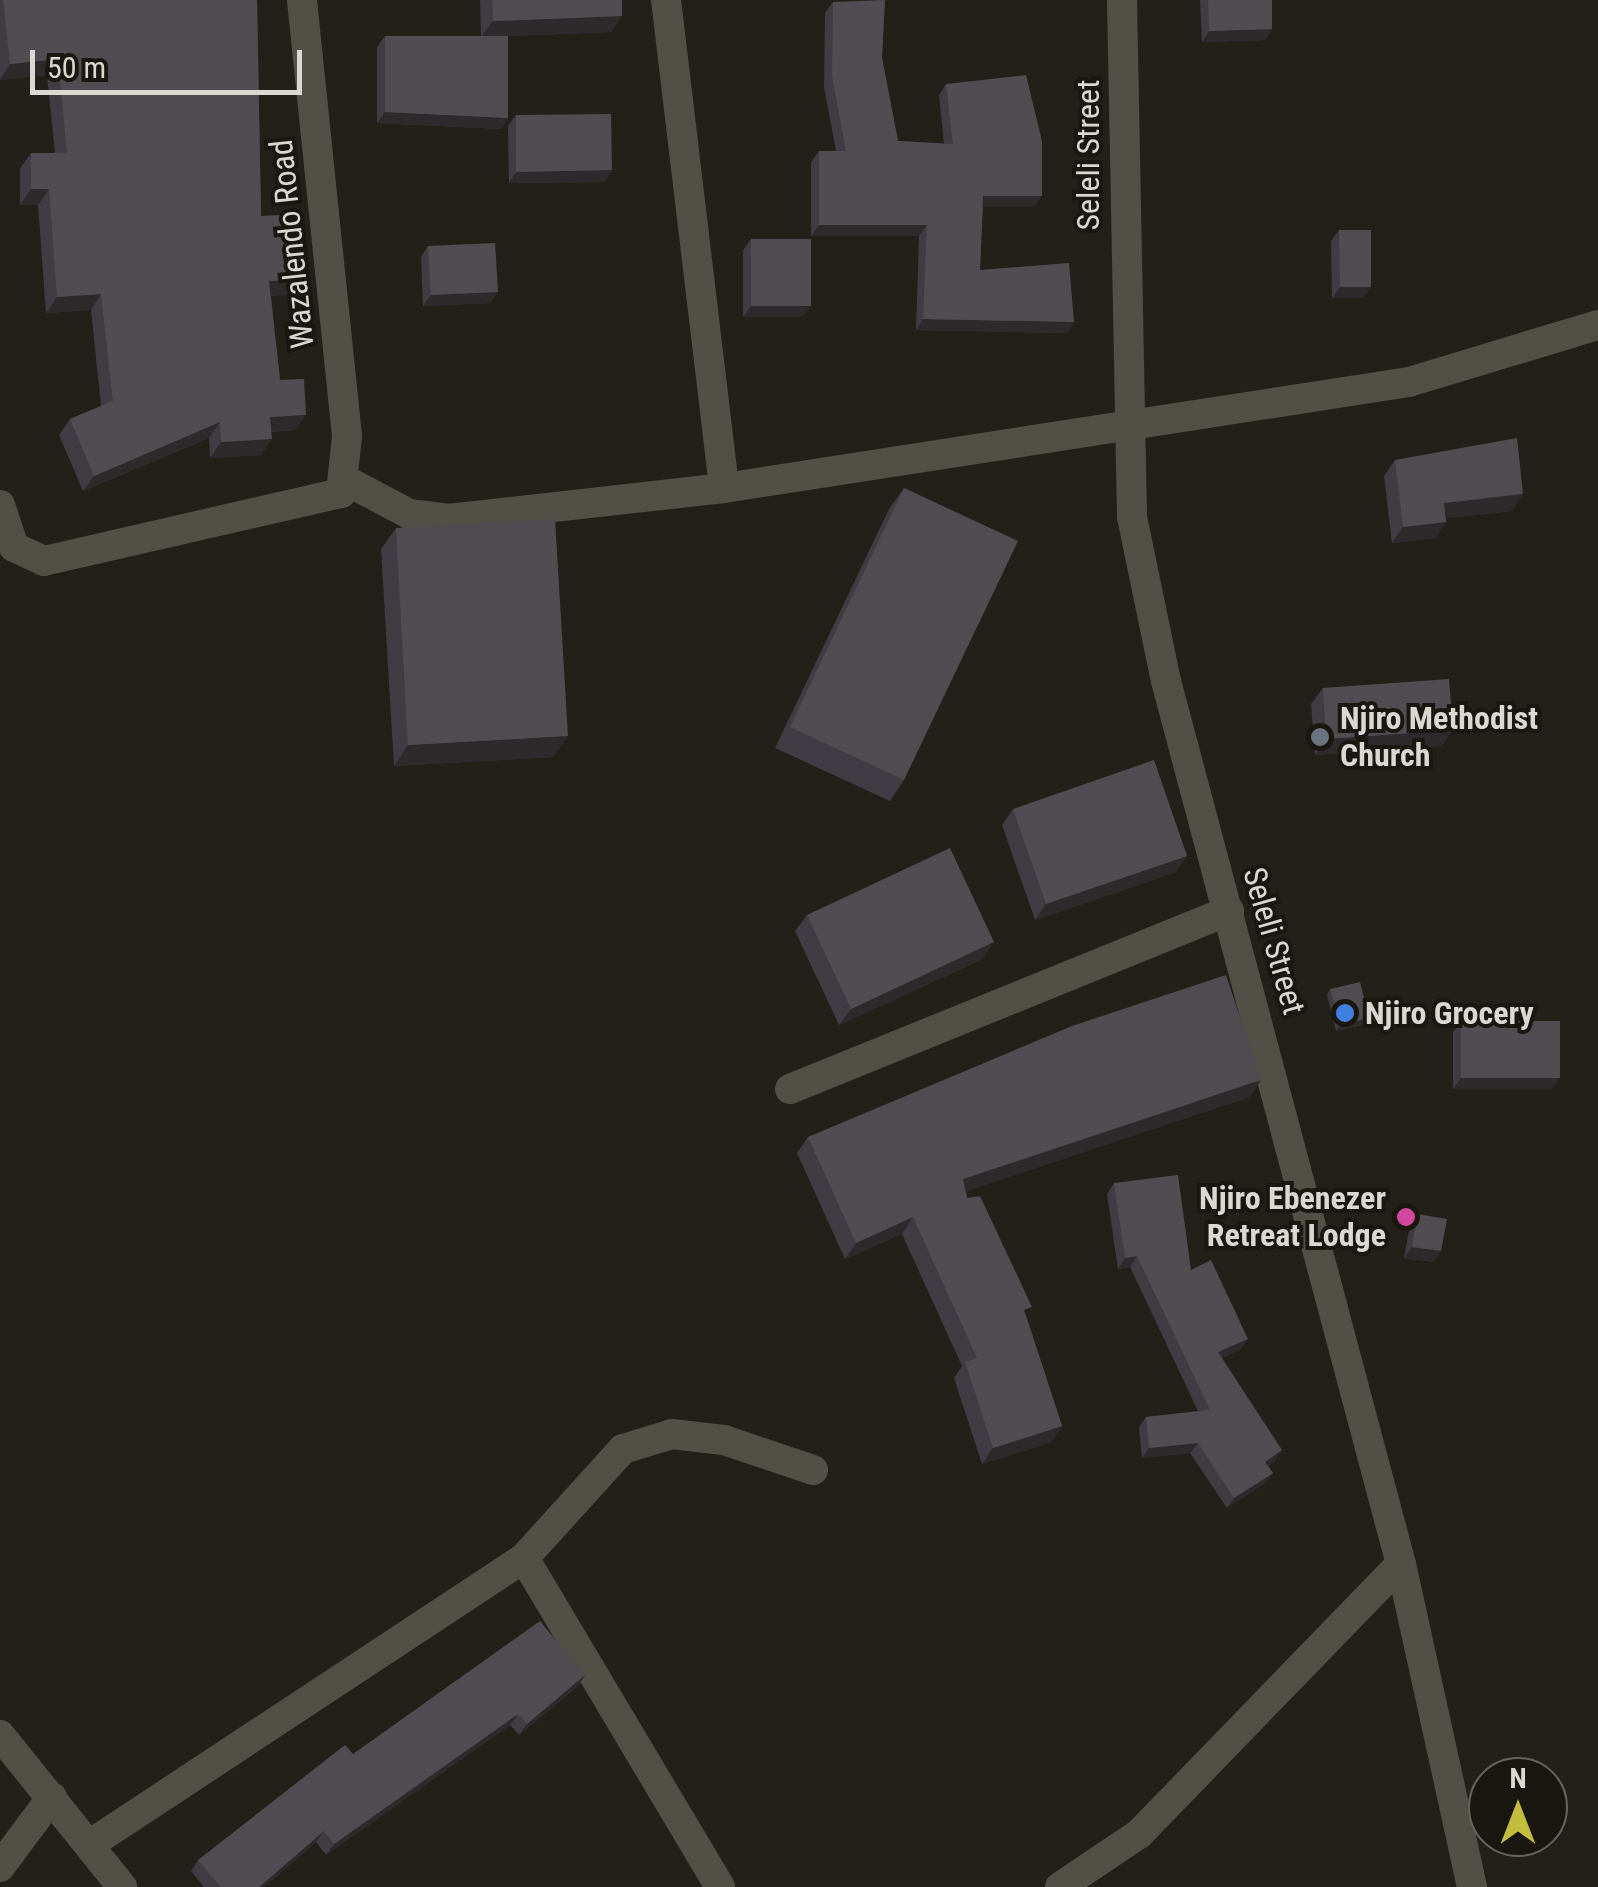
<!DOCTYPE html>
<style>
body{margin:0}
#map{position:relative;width:1598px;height:1887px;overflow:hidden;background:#232019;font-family:"Roboto Condensed",sans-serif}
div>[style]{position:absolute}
.street>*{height:30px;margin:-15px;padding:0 15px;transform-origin:15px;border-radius:15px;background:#524f46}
.wall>*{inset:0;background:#3f3c43}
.shaded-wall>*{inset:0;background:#2d2a2c}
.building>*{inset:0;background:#4f4d52}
.dots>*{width:28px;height:28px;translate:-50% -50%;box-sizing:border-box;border:5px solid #1a1710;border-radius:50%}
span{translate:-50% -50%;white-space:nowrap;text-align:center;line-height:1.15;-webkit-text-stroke:8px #1a1710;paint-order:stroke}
.street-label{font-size:32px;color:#dad8d3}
.poi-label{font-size:32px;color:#dad8d3;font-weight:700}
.left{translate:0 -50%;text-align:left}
.right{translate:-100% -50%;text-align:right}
.north{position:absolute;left:1468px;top:1757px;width:100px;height:100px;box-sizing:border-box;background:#1a1710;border:2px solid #67645e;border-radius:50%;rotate:0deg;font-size:28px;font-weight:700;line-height:40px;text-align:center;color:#dad8d3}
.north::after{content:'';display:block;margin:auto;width:35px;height:45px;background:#c4bc3d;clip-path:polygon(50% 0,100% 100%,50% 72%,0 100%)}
.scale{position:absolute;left:30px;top:50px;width:272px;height:45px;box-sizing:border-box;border:5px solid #dad8d3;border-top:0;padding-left:12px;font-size:30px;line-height:35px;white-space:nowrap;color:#dad8d3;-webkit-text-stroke:8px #1a1710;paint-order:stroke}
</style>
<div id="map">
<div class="street">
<i style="left:666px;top:0;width:491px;rotate:83.2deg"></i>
<i style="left:1122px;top:0;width:517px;rotate:88.89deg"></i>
<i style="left:1132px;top:517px;width:167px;rotate:78.3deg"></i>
<i style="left:1166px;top:681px;width:914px;rotate:75.1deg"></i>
<i style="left:1401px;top:1564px;width:331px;rotate:77.6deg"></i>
<i style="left:347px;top:481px;width:70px;rotate:28deg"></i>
<i style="left:409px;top:514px;width:39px;rotate:7deg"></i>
<i style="left:448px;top:519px;width:278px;rotate:-6.4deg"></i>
<i style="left:724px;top:488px;width:693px;rotate:-8.8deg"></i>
<i style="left:1409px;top:382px;width:197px;rotate:-16.8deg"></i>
<i style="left:0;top:505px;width:44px;rotate:71.6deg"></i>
<i style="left:14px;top:547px;width:33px;rotate:25deg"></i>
<i style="left:44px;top:561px;width:305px;rotate:-12.9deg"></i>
<i style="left:341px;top:493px;width:57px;rotate:-84deg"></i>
<i style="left:347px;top:436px;width:438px;rotate:-95.9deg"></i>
<i style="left:790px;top:1089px;width:474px;rotate:-22.1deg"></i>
<i style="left:524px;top:1558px;width:383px;rotate:59.2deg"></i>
<i style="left:0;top:1735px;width:195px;rotate:51.2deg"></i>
<i style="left:89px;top:1845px;width:521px;rotate:-33.42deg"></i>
<i style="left:524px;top:1558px;width:147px;rotate:-47.8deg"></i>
<i style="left:623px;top:1449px;width:51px;rotate:-17deg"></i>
<i style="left:672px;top:1434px;width:52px;rotate:6.6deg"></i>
<i style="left:724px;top:1440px;width:94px;rotate:18.6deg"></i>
<i style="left:0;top:1867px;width:87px;rotate:-53.4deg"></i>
<i style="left:1060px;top:1887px;width:95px;rotate:-33.9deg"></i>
<i style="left:1139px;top:1834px;width:376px;rotate:-45.9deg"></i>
</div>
<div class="wall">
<i style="clip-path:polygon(0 0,257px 0,261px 216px,290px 294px,271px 296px,280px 380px,295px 430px,271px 432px,261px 455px,210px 458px,209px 438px,83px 491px,59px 435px,70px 419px,101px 406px,91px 310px,46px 313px,38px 205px,20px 205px,20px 168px,31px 153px,55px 153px,47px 75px,0 80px)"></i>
<i style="clip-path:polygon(480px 0,622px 0,622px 16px,611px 32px,508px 36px,508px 118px,501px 129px,377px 123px,377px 47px,385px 36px,481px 36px)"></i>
<i style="clip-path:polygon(1200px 0,1272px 0,1272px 29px,1265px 40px,1202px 42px)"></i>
<i style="clip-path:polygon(833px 2px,882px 58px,898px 141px,944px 144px,939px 95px,946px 84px,1034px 207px,983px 207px,980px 270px,1074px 322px,1067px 333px,916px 330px,919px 236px,811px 236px,811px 162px,819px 151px,836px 151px,824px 87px,825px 13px)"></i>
<i style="clip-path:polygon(516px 115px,612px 170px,604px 182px,509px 183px,508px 126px)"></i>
<i style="clip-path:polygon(1339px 230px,1363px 298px,1332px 298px,1331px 241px)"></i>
<i style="clip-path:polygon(751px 239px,803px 317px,743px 317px,743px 250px)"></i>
<i style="clip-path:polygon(428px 246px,498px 292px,490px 303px,423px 306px,421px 257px)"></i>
<i style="clip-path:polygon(1395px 460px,1512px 511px,1446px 518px,1446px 522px,1435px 538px,1392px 543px,1384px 476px)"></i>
<i style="clip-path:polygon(904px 488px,904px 780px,890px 801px,775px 748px,889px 509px)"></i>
<i style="clip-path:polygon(396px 528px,553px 757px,394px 766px,381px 549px)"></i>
<i style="clip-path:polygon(1323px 688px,1442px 746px,1315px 755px,1311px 704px)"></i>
<i style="clip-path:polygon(1013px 809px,1187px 856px,1176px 872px,1035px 920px,1002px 825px)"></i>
<i style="clip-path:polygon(807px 915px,983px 959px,839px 1025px,795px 931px)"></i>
<i style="clip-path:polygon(1330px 989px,1365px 1024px,1336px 1031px,1327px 995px)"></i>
<i style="clip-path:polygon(1461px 1021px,1552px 1089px,1453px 1089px,1453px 1032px)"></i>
<i style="clip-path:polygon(1250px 1097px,966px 1191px,967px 1198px,1026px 1315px,1062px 1426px,1051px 1442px,982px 1464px,954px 1378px,962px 1366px,902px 1234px,845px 1259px,797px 1153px,808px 1137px)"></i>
<i style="clip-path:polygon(1114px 1183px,1191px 1270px,1248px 1339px,1240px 1349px,1222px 1358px,1275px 1461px,1268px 1466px,1273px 1473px,1265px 1483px,1227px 1508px,1190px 1453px,1142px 1458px,1139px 1427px,1146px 1417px,1198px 1411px,1130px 1267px,1118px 1269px,1107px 1194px)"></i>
<i style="clip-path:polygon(1417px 1214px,1434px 1262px,1404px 1258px,1410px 1225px)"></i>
<i style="clip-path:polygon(585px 1675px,578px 1686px,519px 1735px,510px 1725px,326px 1855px,316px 1842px,264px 1887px,204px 1887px,191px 1871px,198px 1860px,353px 1754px)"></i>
</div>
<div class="shaded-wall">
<i style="clip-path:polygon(622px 16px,611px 32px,481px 37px,493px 21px)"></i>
<i style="clip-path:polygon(1272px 29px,1265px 40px,1202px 42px,1209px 31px)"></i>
<i style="clip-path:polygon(58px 59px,47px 75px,0 80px,10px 64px)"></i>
<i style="clip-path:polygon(385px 112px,508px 118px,501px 129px,377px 123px)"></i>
<i style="clip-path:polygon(612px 170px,604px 182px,509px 183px,516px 172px)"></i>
<i style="clip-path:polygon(31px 189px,49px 189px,38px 205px,20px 205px)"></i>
<i style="clip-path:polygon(983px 196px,1042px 196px,1034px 207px,975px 207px)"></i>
<i style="clip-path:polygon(819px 225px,927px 225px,919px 236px,811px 236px)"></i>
<i style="clip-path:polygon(301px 279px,290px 294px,258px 297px,269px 281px)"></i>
<i style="clip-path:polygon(1340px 287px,1371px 287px,1363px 298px,1332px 298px)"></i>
<i style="clip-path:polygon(498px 292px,490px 303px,423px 306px,431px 295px)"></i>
<i style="clip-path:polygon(101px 294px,91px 310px,46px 313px,57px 297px)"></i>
<i style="clip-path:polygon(751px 306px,811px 306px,803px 317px,743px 317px)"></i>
<i style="clip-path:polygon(923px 319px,1074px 322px,1067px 333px,916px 330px)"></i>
<i style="clip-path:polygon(306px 415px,295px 430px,260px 432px,270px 417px)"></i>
<i style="clip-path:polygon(220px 422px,209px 438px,83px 491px,94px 476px)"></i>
<i style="clip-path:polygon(272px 439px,261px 455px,210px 458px,221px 442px)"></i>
<i style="clip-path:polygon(1523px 494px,1512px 511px,1433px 520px,1444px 503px)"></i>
<i style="clip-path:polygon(1446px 522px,1435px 538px,1392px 543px,1403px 527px)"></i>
<i style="clip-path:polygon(1453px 730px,1442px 746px,1315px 755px,1326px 739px)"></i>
<i style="clip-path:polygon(568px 736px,553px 757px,394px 766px,408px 745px)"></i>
<i style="clip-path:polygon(1187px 856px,1176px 872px,1035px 920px,1046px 904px)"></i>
<i style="clip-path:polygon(994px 942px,983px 959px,839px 1025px,851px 1009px)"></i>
<i style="clip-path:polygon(1369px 1018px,1365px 1024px,1336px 1031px,1340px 1025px)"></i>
<i style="clip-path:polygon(1461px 1078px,1560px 1078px,1552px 1089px,1453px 1089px)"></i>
<i style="clip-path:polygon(1261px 1080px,1250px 1097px,952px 1196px,963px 1179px)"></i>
<i style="clip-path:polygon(913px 1217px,902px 1234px,845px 1259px,856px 1243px)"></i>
<i style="clip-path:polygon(1412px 1247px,1441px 1251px,1434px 1262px,1404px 1258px)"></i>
<i style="clip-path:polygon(1137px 1256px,1130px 1267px,1118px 1269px,1125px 1258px)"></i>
<i style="clip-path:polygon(1248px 1339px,1240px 1349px,1211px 1363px,1218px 1352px)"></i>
<i style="clip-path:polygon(1062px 1426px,1051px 1442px,982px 1464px,993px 1448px)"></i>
<i style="clip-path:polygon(1198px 1443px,1190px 1453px,1142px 1458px,1149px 1448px)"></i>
<i style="clip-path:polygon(1282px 1450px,1275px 1461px,1257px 1472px,1265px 1462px)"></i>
<i style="clip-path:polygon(1273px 1473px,1265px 1483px,1227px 1508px,1234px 1498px)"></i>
<i style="clip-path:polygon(585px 1675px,578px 1686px,519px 1735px,527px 1724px)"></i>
<i style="clip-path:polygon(518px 1714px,510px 1725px,326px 1855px,334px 1844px)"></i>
<i style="clip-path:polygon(324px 1831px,316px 1842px,264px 1887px,259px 1887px)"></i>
</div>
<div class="building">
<i style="clip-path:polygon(3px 0,257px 0,261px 216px,296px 214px,301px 279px,269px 281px,280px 380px,304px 379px,306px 415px,270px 417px,272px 439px,221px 442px,220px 422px,94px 476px,70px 419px,113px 401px,101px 294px,57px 297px,49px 189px,31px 189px,31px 153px,67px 153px,58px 59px,10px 64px)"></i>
<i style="clip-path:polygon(492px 0,622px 0,622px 16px,493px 21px)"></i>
<i style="clip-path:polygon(885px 0,882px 58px,898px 141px,953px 144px,946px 84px,1026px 75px,1042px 141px,1042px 196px,983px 196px,980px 270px,1069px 263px,1074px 322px,923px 319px,927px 225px,819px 225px,819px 151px,846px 151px,832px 76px,833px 2px)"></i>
<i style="clip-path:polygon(1208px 0,1272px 0,1272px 29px,1209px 31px)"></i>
<i style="clip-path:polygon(385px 36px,508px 36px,508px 118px,385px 112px)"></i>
<i style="clip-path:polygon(611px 114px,612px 170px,516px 172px,516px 115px)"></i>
<i style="clip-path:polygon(1339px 230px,1371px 230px,1371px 287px,1340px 287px)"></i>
<i style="clip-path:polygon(751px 239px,811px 239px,811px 306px,751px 306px)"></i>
<i style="clip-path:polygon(495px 243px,498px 292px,431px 295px,428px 246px)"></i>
<i style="clip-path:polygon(1517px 438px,1523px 494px,1444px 503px,1446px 522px,1403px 527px,1395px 460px)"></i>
<i style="clip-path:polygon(904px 488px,1018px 541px,904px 780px,790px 727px)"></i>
<i style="clip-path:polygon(555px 519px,568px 736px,408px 745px,396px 528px)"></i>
<i style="clip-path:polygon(1449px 679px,1453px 730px,1326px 739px,1323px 688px)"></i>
<i style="clip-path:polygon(1154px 760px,1187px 856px,1046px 904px,1013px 809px)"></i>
<i style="clip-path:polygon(950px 848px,994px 942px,851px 1009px,807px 915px)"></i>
<i style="clip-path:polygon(1226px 975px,1261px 1080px,963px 1179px,967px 1198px,980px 1196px,1032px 1307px,1024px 1310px,1062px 1426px,993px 1448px,965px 1362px,977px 1358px,913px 1217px,856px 1243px,808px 1137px,1072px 1026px)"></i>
<i style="clip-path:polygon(1360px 982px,1369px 1018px,1340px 1025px,1330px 989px)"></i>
<i style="clip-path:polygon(1461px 1021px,1560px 1021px,1560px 1078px,1461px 1078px)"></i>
<i style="clip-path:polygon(1178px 1175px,1191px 1270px,1211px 1260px,1248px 1339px,1218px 1352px,1282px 1450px,1265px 1462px,1273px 1473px,1234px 1498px,1198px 1443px,1149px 1448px,1146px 1417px,1210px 1410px,1137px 1256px,1125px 1258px,1114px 1183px)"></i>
<i style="clip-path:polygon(1417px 1214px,1447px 1219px,1441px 1251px,1412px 1247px)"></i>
<i style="clip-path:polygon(540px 1621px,585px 1675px,527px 1724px,518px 1714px,334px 1844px,324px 1831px,259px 1887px,221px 1887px,198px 1860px,345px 1745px,353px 1754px)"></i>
</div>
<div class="dots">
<i style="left:1320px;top:737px;background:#6b7280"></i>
<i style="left:1345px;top:1013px;background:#3f7fe0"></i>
<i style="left:1406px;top:1217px;background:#d1479c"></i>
</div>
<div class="street-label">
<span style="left:1088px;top:155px;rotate:-90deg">Seleli Street</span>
<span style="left:292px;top:244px;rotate:-96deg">Wazalendo Road</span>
<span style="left:1274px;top:941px;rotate:74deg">Seleli Street</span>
</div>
<div class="poi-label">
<span class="left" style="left:1340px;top:737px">Njiro Methodist<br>Church</span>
<span class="left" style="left:1365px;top:1013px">Njiro Grocery</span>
<span class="right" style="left:1386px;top:1217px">Njiro Ebenezer<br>Retreat Lodge</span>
</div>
<div class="north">N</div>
<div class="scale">50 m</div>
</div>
